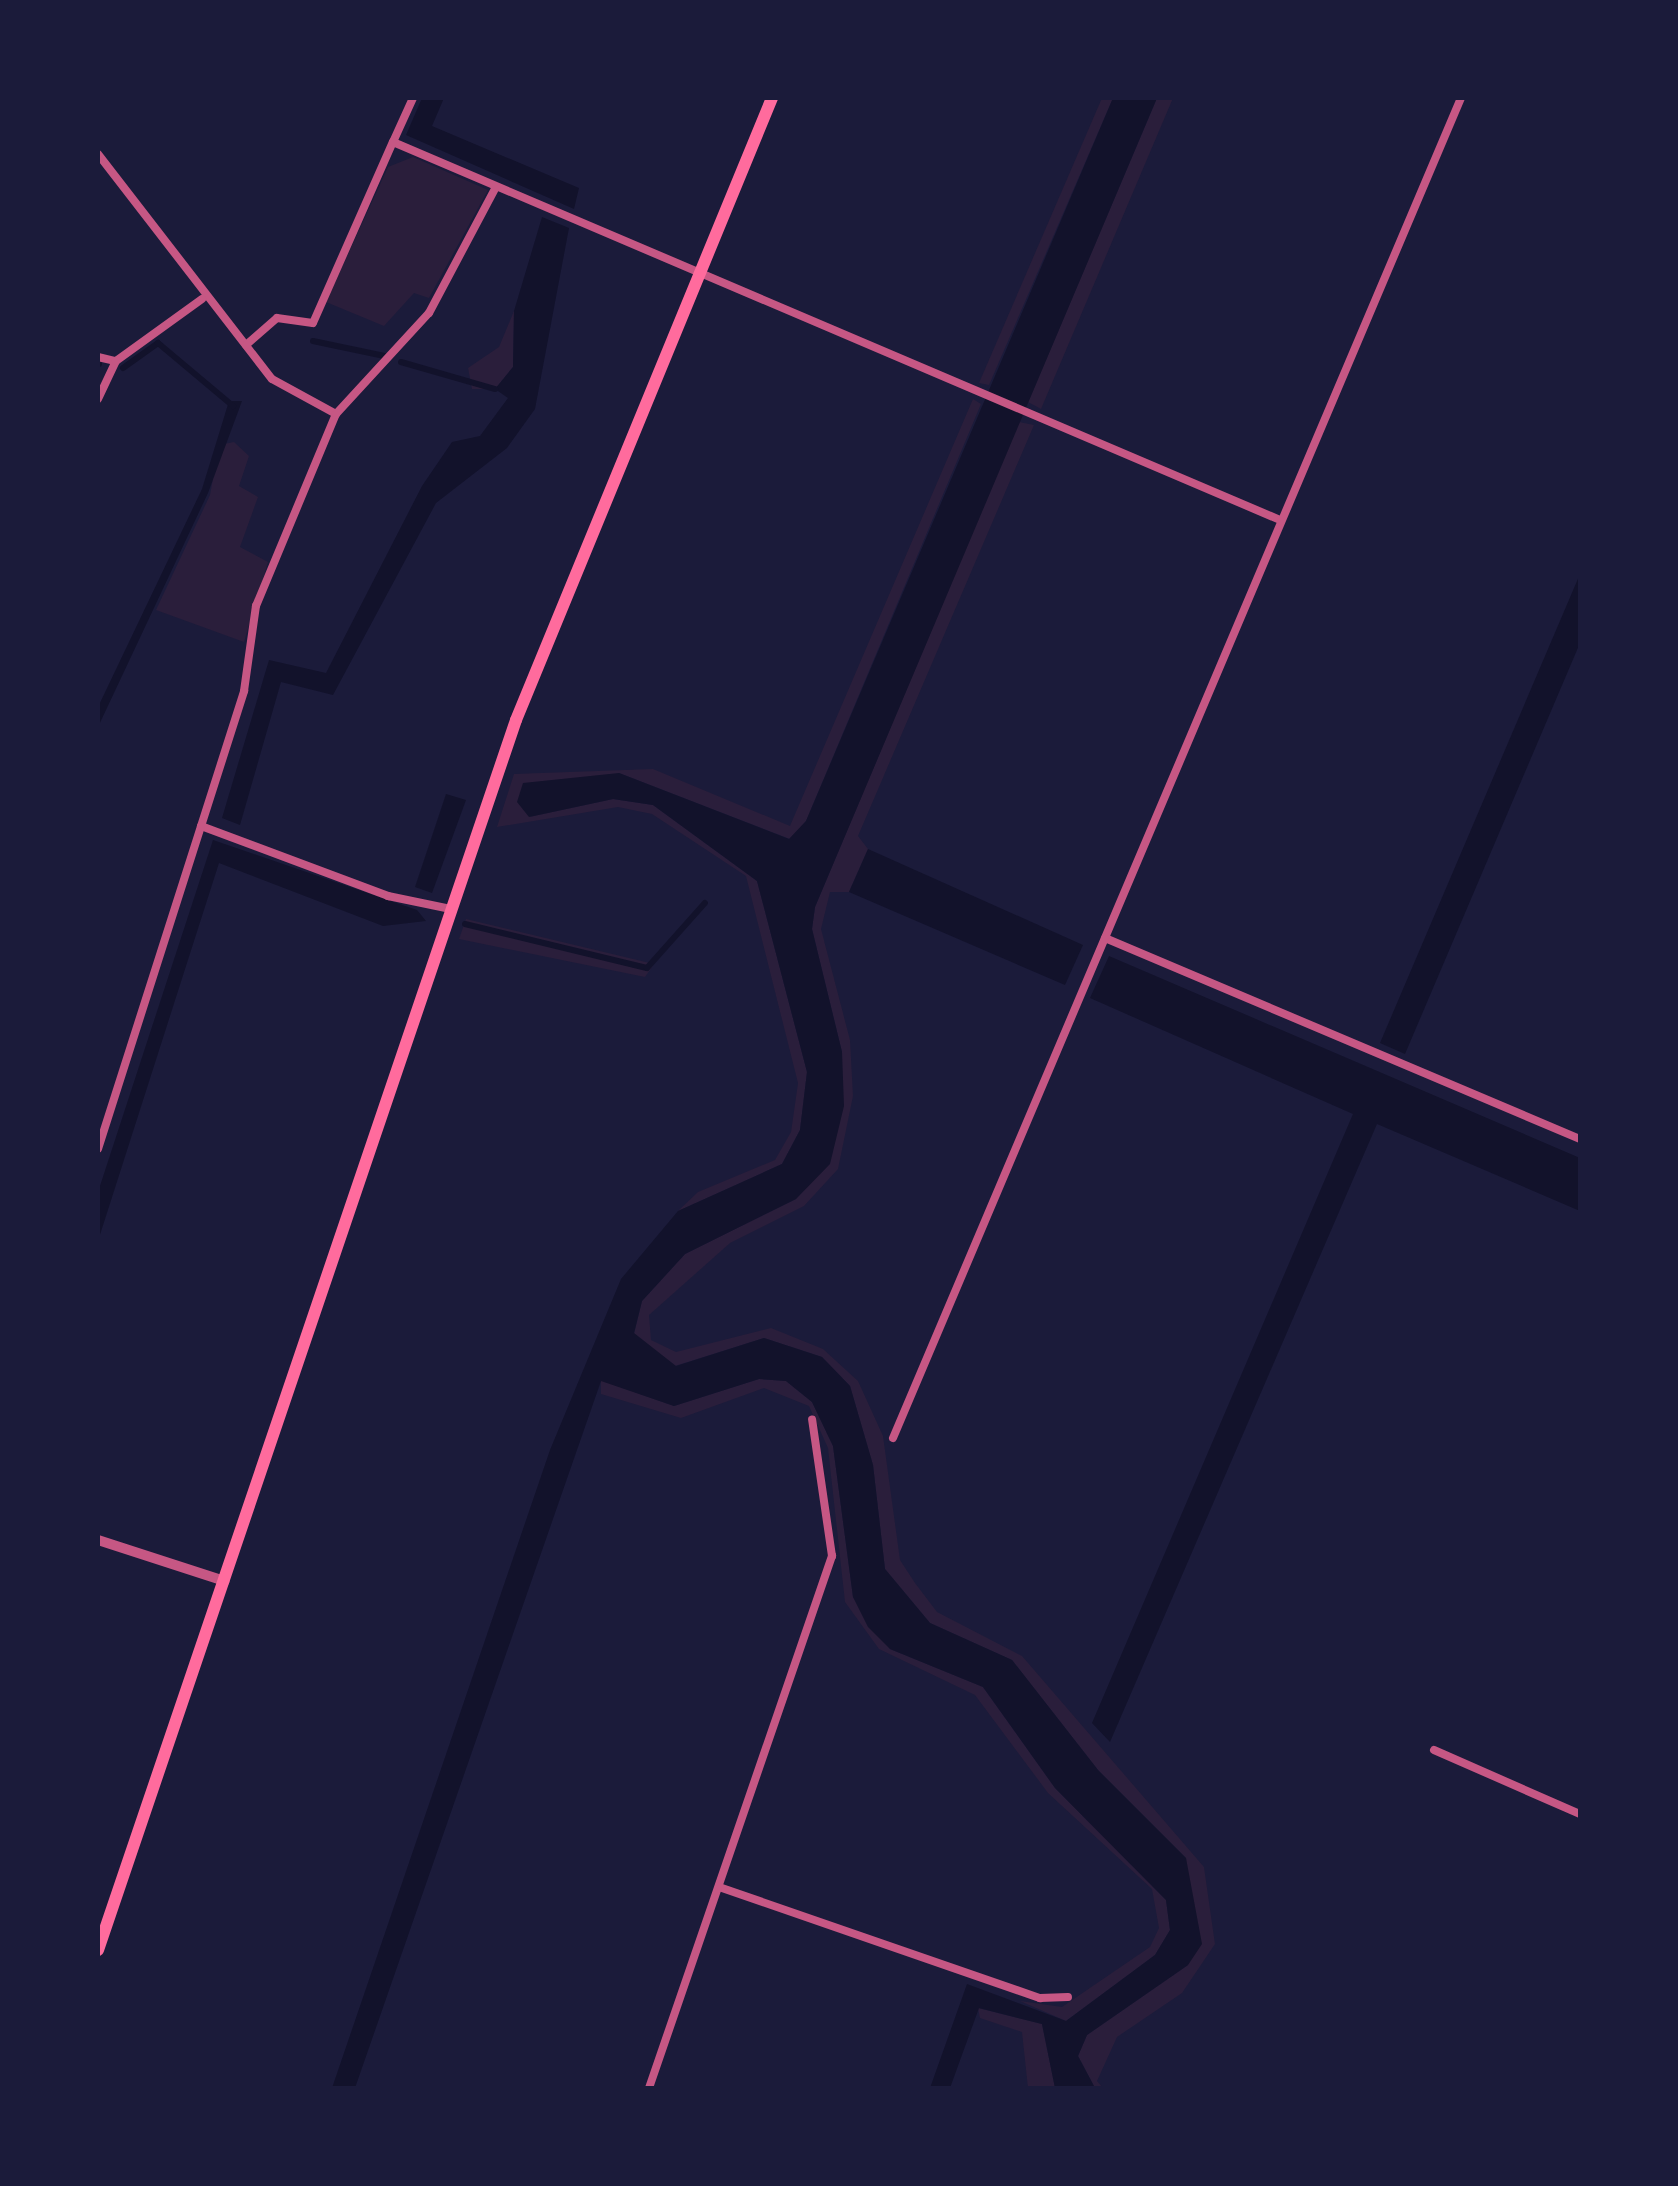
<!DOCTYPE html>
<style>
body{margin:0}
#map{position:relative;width:1678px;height:2186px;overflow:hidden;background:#1b1b3a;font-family:Raleway,sans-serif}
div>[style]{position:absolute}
.green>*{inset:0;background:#2a1e3b}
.water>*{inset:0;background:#12122b}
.stream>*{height:6px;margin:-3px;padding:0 3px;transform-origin:3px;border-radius:3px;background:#12122b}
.minor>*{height:8px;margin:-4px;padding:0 4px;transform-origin:4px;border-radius:4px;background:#c65784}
.tertiary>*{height:10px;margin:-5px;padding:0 5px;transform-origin:5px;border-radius:5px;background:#c65784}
.primary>*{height:12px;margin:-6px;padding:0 6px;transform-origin:6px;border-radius:6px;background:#ff6b9d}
span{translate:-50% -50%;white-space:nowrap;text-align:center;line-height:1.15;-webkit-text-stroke:9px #1b1b3a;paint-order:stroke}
.frame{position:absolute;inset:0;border:100px solid #1b1b3a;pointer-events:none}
</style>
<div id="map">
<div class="green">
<i style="clip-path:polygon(1102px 98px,1113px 98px,989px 385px,979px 383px)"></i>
<i style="clip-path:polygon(1157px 98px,1173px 98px,1041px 409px,1028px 402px)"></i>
<i style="clip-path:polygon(413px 157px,488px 190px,429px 298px,414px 293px,384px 326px,326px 302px,388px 167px)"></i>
<i style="clip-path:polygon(514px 311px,513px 367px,495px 389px,472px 389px,468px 368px,499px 347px)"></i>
<i style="clip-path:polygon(973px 399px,981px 404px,806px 821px,790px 839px,619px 773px,529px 817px,613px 799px,653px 805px,757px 881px,807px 1072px,800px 1130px,782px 1164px,678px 1211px,698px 1192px,775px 1160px,791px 1132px,798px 1083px,746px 876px,652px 814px,618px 807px,497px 827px,514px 774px,653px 769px,790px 826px)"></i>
<i style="clip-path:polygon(1019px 422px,1034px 425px,858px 836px,868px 849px,849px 892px,830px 892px,821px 929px,850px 1040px,853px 1096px,838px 1169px,804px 1206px,730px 1243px,649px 1315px,651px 1340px,676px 1352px,771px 1328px,823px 1349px,858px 1381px,883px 1436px,900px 1560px,915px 1583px,937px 1612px,1022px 1656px,1204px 1867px,1215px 1944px,1182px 1993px,1117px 2037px,1097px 2081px,1103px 2088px,1095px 2088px,1078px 2056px,1087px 2035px,1188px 1965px,1186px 1858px,1098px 1770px,1012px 1660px,930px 1623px,885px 1569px,873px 1465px,850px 1386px,822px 1357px,764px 1338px,675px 1366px,634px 1334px,642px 1301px,685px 1254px,796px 1199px,842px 1052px,812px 929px,815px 907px)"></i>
<i style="clip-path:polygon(234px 442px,249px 456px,239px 486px,258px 497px,240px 547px,268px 562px,244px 642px,156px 610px,210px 495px,219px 445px)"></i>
<i style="clip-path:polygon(466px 919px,654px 964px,645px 977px,459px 939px)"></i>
<i style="clip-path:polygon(759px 1379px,786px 1381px,812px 1402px,833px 1446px,853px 1597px,890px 1649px,983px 1687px,1055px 1788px,1166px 1900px,1170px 1930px,1155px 1955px,1066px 2021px,1020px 2001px,1062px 2007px,1150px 1947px,1159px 1928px,1152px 1889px,1048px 1793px,975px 1695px,879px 1649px,845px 1602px,828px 1448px,809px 1406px,764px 1388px,681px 1418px,601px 1394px,601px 1380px,674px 1406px)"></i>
<i style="clip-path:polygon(978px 2008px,1042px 2024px,1055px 2088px,1028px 2088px,1022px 2032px,980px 2018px)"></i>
</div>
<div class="water">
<i style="clip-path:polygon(422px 98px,444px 98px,432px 126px,579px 188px,574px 209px,406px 135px)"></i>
<i style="clip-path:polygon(1113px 98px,1157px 98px,815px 907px,812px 929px,842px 1052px,844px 1106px,830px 1164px,796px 1199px,685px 1254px,642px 1301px,634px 1333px,676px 1366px,764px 1338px,822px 1357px,850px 1386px,873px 1465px,885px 1569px,930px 1623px,1012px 1660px,1098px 1770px,1186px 1858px,1202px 1944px,1188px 1965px,1087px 2035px,1078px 2056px,1095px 2088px,1055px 2088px,1042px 2024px,979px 2008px,950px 2088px,930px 2088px,967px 1984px,1066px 2021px,1155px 1955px,1170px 1930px,1166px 1900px,1055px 1788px,983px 1687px,890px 1649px,868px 1627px,853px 1597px,833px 1446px,812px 1402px,786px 1381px,759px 1379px,674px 1406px,601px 1381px,355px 2088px,332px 2088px,550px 1450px,621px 1279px,678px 1211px,782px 1164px,800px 1130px,807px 1072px,757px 881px,653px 805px,613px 799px,529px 817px,517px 802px,523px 783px,619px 773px,789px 839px,806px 821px)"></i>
<i style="clip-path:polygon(542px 217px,569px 228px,535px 409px,507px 448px,436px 503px,333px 695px,281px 682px,240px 825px,222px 818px,269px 660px,326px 673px,422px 486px,452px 442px,480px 436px,508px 398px,495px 389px,513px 367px,514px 311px)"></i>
<i style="clip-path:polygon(229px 401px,242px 401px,208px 493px,98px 727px,98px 707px,202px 489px)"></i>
<i style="clip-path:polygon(1580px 574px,1580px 643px,1405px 1054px,1380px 1043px)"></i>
<i style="clip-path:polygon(446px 794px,466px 800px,432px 893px,415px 887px)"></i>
<i style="clip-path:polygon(213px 840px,417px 910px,426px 921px,383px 926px,219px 863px,98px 1241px,98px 1192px)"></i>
<i style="clip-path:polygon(868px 849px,1083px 945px,1065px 985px,849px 892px)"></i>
<i style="clip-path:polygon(1109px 956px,1580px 1158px,1580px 1211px,1377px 1124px,1110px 1742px,1092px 1723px,1353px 1114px,1090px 998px)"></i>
</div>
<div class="stream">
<i style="left:313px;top:341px;width:73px;rotate:11.9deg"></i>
<i style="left:401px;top:362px;width:98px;rotate:16deg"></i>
<i style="left:98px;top:364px;width:1px"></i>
<i style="left:123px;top:368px;width:43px;rotate:-35.5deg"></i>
<i style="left:158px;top:343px;width:98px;rotate:40deg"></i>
<i style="left:465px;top:924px;width:187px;rotate:13.6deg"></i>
<i style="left:647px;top:968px;width:87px;rotate:-48.3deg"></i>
</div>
<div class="minor">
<i style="left:413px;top:98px;width:48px;rotate:114.4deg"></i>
<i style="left:393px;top:142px;width:964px;rotate:23.08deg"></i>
<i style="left:98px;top:154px;width:284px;rotate:52.3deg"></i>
<i style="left:272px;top:379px;width:73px;rotate:28.7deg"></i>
<i style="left:246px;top:345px;width:41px;rotate:-41.1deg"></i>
<i style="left:277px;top:318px;width:36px;rotate:8deg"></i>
<i style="left:313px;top:323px;width:198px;rotate:-66.2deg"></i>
<i style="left:98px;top:357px;width:18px;rotate:13deg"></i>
<i style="left:98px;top:399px;width:42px;rotate:-64.7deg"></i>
<i style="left:116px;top:361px;width:106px;rotate:-35.8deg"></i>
<i style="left:201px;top:826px;width:200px;rotate:20.5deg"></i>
<i style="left:388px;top:896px;width:64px;rotate:11.7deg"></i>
<i style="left:1105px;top:938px;width:516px;rotate:22.94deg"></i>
<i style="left:98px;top:1149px;width:481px;rotate:-72.3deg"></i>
<i style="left:244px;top:691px;width:86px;rotate:-82deg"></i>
<i style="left:256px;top:606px;width:208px;rotate:-67.4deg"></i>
<i style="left:336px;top:414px;width:137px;rotate:-47.4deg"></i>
<i style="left:429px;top:313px;width:143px;rotate:-62deg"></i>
<i style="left:893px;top:1438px;width:1455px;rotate:-67.03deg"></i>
<i style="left:1434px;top:1750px;width:159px;rotate:23.7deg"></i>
<i style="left:719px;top:1887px;width:340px;rotate:19.1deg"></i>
<i style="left:1040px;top:1998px;width:28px;rotate:-2deg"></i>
<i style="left:649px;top:2088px;width:563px;rotate:-71.02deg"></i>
<i style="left:832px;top:1556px;width:138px;rotate:-98.3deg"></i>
</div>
<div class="tertiary">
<i style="left:98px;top:1540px;width:133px;rotate:18deg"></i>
</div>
<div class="primary">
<i style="left:98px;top:1950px;width:1299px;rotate:-71.23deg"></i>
<i style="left:516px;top:720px;width:673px;rotate:-67.63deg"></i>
</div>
<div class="frame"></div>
</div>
